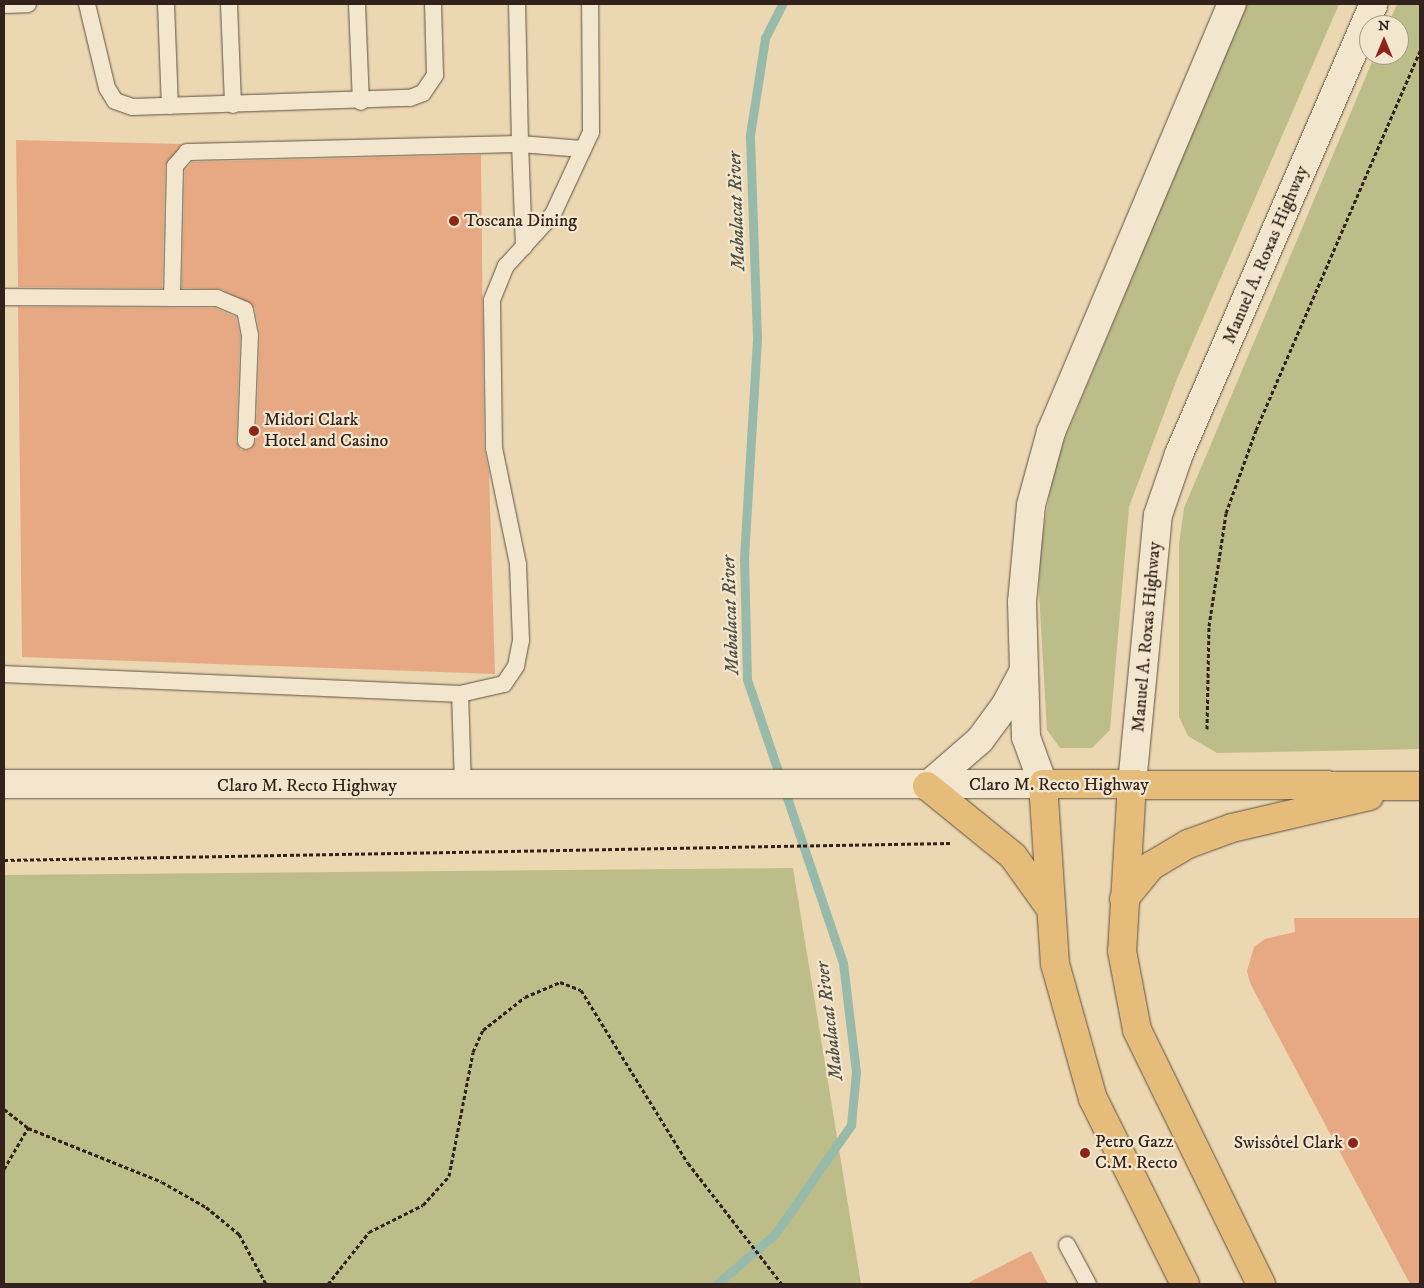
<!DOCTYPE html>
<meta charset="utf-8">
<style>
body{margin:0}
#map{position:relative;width:1424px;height:1288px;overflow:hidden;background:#ebd8b3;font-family:"IM FELL DW Pica",serif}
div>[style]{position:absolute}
.green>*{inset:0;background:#bcbd89}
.stream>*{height:9px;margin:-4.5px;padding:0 4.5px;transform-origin:4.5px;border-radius:4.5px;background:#98baab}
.building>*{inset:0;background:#e6a983}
.path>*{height:3px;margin-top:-1.5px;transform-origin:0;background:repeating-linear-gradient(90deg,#33221b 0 4px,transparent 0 6.5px)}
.roads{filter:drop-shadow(0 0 1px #615041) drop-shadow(0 0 1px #615041)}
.service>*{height:16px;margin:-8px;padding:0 8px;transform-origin:8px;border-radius:8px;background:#f2e6ce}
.secondary>*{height:28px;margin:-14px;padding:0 14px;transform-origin:14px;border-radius:14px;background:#f2e6ce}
.primary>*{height:28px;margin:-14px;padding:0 14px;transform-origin:14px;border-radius:14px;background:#e6bc7a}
.dots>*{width:14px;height:14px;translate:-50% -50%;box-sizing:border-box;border:2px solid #f2e6ce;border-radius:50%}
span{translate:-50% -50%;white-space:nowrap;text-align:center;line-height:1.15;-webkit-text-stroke:4.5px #f2e6ce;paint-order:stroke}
.poi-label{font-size:18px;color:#33221b}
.left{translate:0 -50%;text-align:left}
.right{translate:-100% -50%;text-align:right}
.street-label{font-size:18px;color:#33221b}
.water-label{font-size:19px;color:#515046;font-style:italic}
.frame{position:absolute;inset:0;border:5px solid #33221b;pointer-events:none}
.north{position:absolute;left:1359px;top:15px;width:50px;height:50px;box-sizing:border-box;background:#f2e6ce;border:1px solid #a69886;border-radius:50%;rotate:0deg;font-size:14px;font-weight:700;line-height:20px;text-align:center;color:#33221b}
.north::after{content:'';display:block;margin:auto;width:18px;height:22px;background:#8f2418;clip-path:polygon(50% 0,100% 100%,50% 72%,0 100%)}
</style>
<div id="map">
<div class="green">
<i style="clip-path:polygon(1246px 4px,1339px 4px,1177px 379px,1129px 507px,1110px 730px,1092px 748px,1060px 748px,1047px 730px,1039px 593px,1040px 550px,1055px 462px)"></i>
<i style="clip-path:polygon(1397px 4px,1420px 4px,1420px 749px,1217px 753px,1188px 736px,1179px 717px,1179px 545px,1184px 508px,1375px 55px,1399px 55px,1399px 25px,1388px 25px)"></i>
<i style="clip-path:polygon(793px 868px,861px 1284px,4px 1284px,4px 875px)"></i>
</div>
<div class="stream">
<i style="left:717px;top:1284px;width:77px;rotate:-40.8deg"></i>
<i style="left:775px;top:1234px;width:133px;rotate:-55.1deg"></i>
<i style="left:851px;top:1125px;width:53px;rotate:-84.6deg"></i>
<i style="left:856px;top:1072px;width:110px;rotate:-96.8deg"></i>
<i style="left:843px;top:963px;width:300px;rotate:-108.7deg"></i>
<i style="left:747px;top:679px;width:121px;rotate:-91.4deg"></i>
<i style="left:744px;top:558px;width:220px;rotate:-86.6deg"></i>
<i style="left:757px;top:338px;width:203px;rotate:-92deg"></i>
<i style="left:750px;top:135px;width:98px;rotate:-81.2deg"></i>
<i style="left:765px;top:38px;width:38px;rotate:-63deg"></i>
</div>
<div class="building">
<i style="clip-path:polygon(16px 140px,182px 144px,165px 166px,162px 288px,18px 287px)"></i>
<i style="clip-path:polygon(481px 155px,484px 448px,489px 473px,495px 674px,22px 657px,18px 307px,215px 308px,236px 317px,240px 336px,236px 441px,241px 450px,250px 450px,256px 441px,260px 335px,255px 308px,221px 289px,182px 288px,185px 170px,192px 162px)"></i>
<i style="clip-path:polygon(1294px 918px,1420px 918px,1420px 1284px,1410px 1284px,1250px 983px,1247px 971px,1254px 947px,1265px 939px,1295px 932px)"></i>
<i style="clip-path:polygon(1031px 1251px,1048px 1284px,966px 1284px)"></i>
</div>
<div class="path">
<i style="left:1207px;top:729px;width:103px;rotate:-88.9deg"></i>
<i style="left:1209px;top:626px;width:114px;rotate:-81.4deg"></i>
<i style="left:1226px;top:513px;width:88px;rotate:-70.1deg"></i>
<i style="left:1256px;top:430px;width:413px;rotate:-66.6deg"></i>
<i style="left:4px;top:860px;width:947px;rotate:-1.03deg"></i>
<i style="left:4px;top:1109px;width:31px;rotate:38deg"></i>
<i style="left:28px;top:1128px;width:144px;rotate:21.9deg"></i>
<i style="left:162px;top:1182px;width:51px;rotate:29.6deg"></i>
<i style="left:206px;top:1207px;width:43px;rotate:39.3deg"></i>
<i style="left:239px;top:1234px;width:57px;rotate:61.6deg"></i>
<i style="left:4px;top:1169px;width:48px;rotate:-59.7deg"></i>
<i style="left:328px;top:1284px;width:66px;rotate:-51.7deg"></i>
<i style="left:369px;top:1232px;width:60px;rotate:-26.6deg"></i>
<i style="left:423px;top:1205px;width:39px;rotate:-48deg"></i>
<i style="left:449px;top:1176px;width:126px;rotate:-79deg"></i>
<i style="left:473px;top:1052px;width:24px;rotate:-66deg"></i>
<i style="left:483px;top:1030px;width:53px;rotate:-38.2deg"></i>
<i style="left:525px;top:997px;width:38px;rotate:-23deg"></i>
<i style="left:560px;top:982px;width:22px;rotate:21deg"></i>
<i style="left:581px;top:990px;width:203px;rotate:58.3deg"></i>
<i style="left:688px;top:1163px;width:153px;rotate:52.2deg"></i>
</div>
<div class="roads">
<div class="service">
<i style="left:87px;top:4px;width:86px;rotate:76.6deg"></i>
<i style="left:107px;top:88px;width:15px;rotate:58deg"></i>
<i style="left:115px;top:101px;width:18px;rotate:19deg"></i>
<i style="left:132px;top:107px;width:278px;rotate:-1.9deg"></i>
<i style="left:410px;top:98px;width:14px;rotate:-21deg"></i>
<i style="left:423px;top:93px;width:22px;rotate:-56deg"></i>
<i style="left:435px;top:75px;width:71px;rotate:-91.6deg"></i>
<i style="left:166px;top:4px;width:102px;rotate:87.8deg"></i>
<i style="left:229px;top:4px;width:101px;rotate:87.7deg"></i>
<i style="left:357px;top:4px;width:98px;rotate:87.7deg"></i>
<i style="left:4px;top:5px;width:24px;rotate:-2deg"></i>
<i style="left:524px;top:247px;width:103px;rotate:-92.2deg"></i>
<i style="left:520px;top:144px;width:63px;rotate:4.5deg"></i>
<i style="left:4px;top:297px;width:168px;rotate:0.3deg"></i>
<i style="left:172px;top:298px;width:132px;rotate:-88.7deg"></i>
<i style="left:175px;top:166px;width:18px;rotate:-49deg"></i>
<i style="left:187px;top:152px;width:333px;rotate:-1.4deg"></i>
<i style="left:520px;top:144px;width:140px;rotate:-91.2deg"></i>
<i style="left:172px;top:298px;width:45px"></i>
<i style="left:217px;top:298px;width:30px;rotate:23deg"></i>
<i style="left:245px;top:310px;width:25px;rotate:79deg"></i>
<i style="left:250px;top:335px;width:106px;rotate:92.2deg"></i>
<i style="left:4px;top:674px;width:456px;rotate:2.5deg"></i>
<i style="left:463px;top:787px;width:93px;rotate:-91.8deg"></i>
<i style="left:460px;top:694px;width:45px;rotate:-12.8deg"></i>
<i style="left:504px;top:684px;width:22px;rotate:-56deg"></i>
<i style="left:516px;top:666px;width:26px;rotate:-79deg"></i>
<i style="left:521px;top:640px;width:76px;rotate:-92.3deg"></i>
<i style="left:518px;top:564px;width:118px;rotate:-101.7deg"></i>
<i style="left:494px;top:448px;width:148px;rotate:-90.8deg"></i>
<i style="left:492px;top:300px;width:37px;rotate:-68deg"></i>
<i style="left:506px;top:266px;width:70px;rotate:-47.9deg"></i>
<i style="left:553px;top:214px;width:90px;rotate:-65.1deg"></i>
<i style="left:591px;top:132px;width:128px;rotate:-90.4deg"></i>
<i style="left:1067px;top:1245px;width:44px;rotate:61.7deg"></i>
</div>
<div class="secondary">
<i style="left:4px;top:784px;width:1039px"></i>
<i style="left:1043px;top:784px;width:50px;rotate:-109.9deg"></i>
<i style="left:1026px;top:737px;width:135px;rotate:-91.7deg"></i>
<i style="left:1022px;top:602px;width:97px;rotate:-84.7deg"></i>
<i style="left:1031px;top:505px;width:76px;rotate:-74.7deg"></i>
<i style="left:1051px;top:432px;width:465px;rotate:-67.1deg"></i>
<i style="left:1132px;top:784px;width:270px;rotate:-84.5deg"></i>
<i style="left:1158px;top:515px;width:65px;rotate:-71deg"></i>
<i style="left:1179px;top:454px;width:490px;rotate:-66.6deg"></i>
<i style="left:927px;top:786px;width:70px;rotate:-41deg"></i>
<i style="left:980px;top:740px;width:42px;rotate:-53.7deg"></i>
<i style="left:1005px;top:706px;width:38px;rotate:-62deg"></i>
</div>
<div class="primary">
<i style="left:1132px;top:784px;width:167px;rotate:93.4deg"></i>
<i style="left:1122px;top:951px;width:80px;rotate:79.2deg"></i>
<i style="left:1137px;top:1030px;width:283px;rotate:64deg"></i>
<i style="left:927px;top:786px;width:111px;rotate:39.1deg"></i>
<i style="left:1013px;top:856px;width:65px;rotate:54.4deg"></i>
<i style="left:1124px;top:899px;width:43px;rotate:-50.7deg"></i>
<i style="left:1151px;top:866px;width:43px;rotate:-30.7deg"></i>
<i style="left:1188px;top:844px;width:47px;rotate:-20deg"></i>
<i style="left:1232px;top:828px;width:141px;rotate:-13.1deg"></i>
<i style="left:1185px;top:1284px;width:207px;rotate:-116.4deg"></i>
<i style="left:1093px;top:1099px;width:140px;rotate:-105.7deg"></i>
<i style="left:1055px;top:964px;width:180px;rotate:-93.8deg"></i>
<i style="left:1043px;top:784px;width:377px;rotate:0.3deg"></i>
</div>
</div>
<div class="dots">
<i style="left:454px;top:221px;background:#8f2418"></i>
<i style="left:254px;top:431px;background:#8f2418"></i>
<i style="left:1353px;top:1143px;background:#8f2418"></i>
<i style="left:1085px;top:1153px;background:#8f2418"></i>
</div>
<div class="poi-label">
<span class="left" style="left:464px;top:221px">Toscana Dining</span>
<span class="left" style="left:264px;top:431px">Midori Clark<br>Hotel and Casino</span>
<span class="left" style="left:1095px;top:1153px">Petro Gazz<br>C.M. Recto</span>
<span class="right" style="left:1343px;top:1143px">Swissôtel Clark</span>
</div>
<div class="street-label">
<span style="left:1266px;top:255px;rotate:-67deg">Manuel A. Roxas Highway</span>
<span style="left:1147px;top:637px;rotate:-85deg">Manuel A. Roxas Highway</span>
<span style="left:1059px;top:785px">Claro M. Recto Highway</span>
<span style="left:307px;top:786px">Claro M. Recto Highway</span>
</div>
<div class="water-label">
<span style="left:737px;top:211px;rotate:-92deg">Mabalacat River</span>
<span style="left:731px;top:615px;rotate:-92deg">Mabalacat River</span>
<span style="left:830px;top:1021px;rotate:-97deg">Mabalacat River</span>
</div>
<div class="frame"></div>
<div class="north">N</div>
</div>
